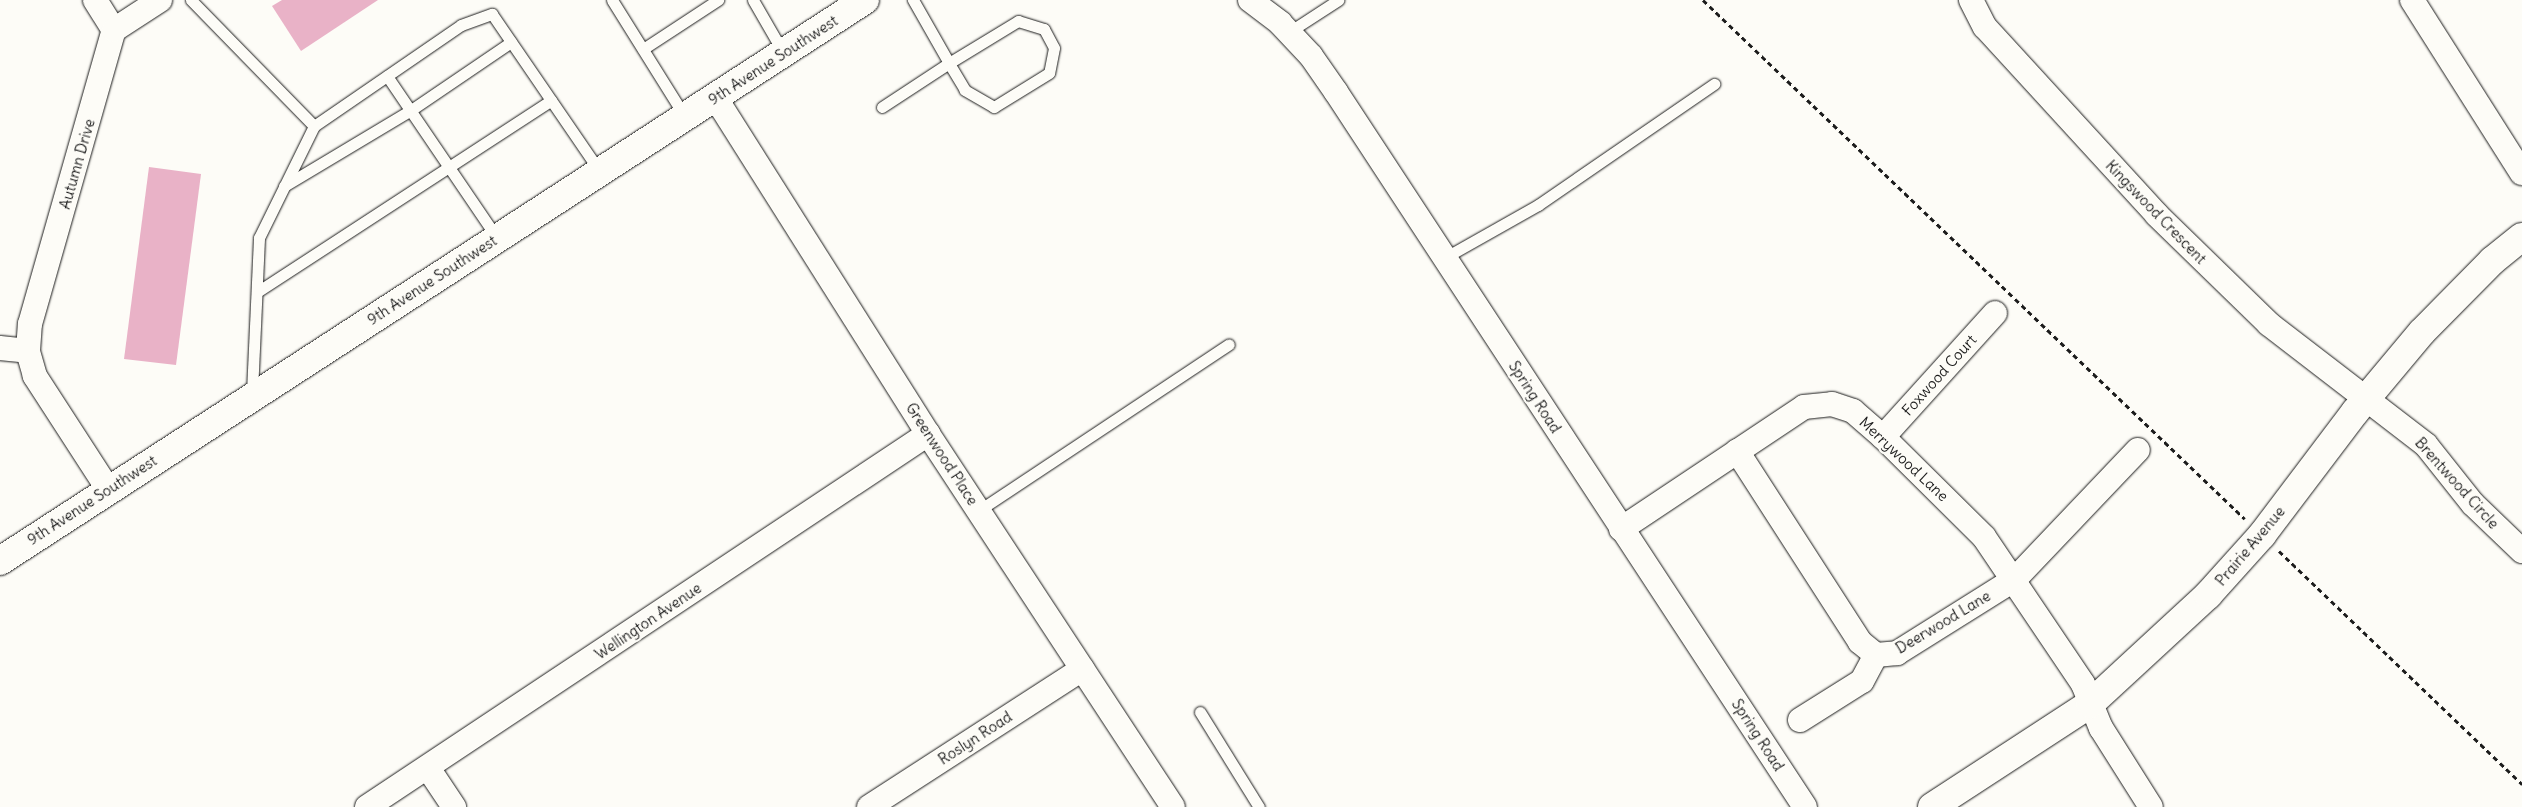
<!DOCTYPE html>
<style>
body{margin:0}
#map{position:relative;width:2522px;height:807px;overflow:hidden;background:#fdfcf7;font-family:Delius,sans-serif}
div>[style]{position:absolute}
.building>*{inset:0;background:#e9b2c7}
.path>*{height:3px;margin-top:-1.5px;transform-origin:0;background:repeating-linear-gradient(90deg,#1c1c1c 0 5px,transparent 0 9px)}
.roads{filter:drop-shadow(0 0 1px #1c1c1c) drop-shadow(0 0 1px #1c1c1c)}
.lane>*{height:11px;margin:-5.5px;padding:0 5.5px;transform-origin:5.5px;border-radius:5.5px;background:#fdfcf7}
.street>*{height:24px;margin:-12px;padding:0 12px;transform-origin:12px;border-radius:12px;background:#fdfcf7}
.secondary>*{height:28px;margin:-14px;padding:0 14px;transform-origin:14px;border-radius:14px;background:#fdfcf7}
span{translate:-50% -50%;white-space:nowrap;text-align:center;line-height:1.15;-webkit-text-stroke:4.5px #fdfcf7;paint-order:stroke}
.street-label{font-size:15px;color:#1c1c1c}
</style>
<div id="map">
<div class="building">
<i style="clip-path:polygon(282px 0,378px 0,301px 51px,272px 6px)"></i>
<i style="clip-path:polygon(149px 167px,201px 174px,176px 365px,124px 359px)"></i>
</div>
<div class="path">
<i style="left:1703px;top:0;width:750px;rotate:43.76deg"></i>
<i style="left:2279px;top:551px;width:337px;rotate:43.8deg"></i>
</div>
<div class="roads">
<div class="lane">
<i style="left:191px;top:0;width:176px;rotate:45.7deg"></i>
<i style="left:314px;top:126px;width:125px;rotate:116.2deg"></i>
<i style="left:259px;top:238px;width:157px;rotate:92.6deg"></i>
<i style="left:612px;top:0;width:138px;rotate:58deg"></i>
<i style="left:753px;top:0;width:60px;rotate:60deg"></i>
<i style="left:1289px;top:32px;width:59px;rotate:-33.1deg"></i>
<i style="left:643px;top:49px;width:90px;rotate:-33.2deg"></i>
<i style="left:387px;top:76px;width:196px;rotate:55.8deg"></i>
<i style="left:882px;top:107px;width:80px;rotate:-33.3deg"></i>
<i style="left:949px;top:63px;width:81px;rotate:-31.3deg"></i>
<i style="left:1018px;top:21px;width:27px;rotate:17deg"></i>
<i style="left:1044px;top:29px;width:21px;rotate:62deg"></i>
<i style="left:1054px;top:48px;width:25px;rotate:101deg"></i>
<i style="left:1049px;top:73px;width:65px;rotate:148.3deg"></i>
<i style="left:994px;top:107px;width:34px;rotate:-150deg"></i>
<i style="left:965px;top:90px;width:31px;rotate:-121deg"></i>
<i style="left:949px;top:63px;width:73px;rotate:-119.7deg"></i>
<i style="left:314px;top:126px;width:178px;rotate:-34.5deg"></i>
<i style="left:461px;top:25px;width:33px;rotate:-20deg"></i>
<i style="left:492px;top:14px;width:191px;rotate:55.6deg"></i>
<i style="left:284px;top:186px;width:148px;rotate:-30.9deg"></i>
<i style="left:411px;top:110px;width:121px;rotate:-34.2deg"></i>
<i style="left:1444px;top:258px;width:108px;rotate:-29.4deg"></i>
<i style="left:1538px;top:205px;width:214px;rotate:-34.5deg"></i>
<i style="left:257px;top:292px;width:351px;rotate:-33.1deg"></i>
<i style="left:978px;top:511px;width:301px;rotate:-33.6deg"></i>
<i style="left:1200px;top:712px;width:112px;rotate:58.2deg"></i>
</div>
<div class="street">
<i style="left:95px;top:0;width:36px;rotate:58deg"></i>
<i style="left:1250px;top:0;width:38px;rotate:37deg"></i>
<i style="left:1280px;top:23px;width:45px;rotate:46.8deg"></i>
<i style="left:1311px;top:56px;width:44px;rotate:55.2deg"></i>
<i style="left:1336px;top:92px;width:855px;rotate:56.74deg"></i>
<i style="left:1971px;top:0;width:30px;rotate:63deg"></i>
<i style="left:1985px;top:27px;width:255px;rotate:47.5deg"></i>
<i style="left:2157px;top:215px;width:156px;rotate:44.2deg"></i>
<i style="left:2269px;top:324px;width:198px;rotate:37.6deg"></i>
<i style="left:2426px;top:445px;width:75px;rotate:51.5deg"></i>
<i style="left:2473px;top:504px;width:68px;rotate:43.8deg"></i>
<i style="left:2412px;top:0;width:205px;rotate:57.6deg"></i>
<i style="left:715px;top:97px;width:399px;rotate:57.7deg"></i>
<i style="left:928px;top:434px;width:446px;rotate:56.7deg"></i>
<i style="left:0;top:348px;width:28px;rotate:6deg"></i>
<i style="left:1883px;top:437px;width:167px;rotate:-47.9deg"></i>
<i style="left:1737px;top:451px;width:227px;rotate:57.2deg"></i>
<i style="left:1860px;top:642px;width:21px;rotate:39deg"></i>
<i style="left:1876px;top:655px;width:21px;rotate:-5deg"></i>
<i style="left:1897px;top:653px;width:139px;rotate:-32.1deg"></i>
<i style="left:2015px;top:579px;width:178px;rotate:-46.4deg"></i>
<i style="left:108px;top:489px;width:135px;rotate:-122.9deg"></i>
<i style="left:35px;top:376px;width:26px;rotate:-106deg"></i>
<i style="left:28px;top:351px;width:27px;rotate:-86deg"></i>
<i style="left:30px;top:324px;width:306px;rotate:-74.1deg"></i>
<i style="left:114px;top:30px;width:55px;rotate:-33.1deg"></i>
<i style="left:1621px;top:529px;width:220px;rotate:-33.7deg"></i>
<i style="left:1804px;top:407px;width:28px;rotate:-6deg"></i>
<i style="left:1832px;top:404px;width:22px;rotate:18deg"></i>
<i style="left:1853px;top:411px;width:40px;rotate:41deg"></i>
<i style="left:1883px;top:437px;width:142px;rotate:44.7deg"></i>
<i style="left:1984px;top:537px;width:177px;rotate:56deg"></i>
<i style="left:2083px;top:684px;width:48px;rotate:67.8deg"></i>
<i style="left:2101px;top:728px;width:93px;rotate:57.7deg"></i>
<i style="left:1800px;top:720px;width:73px;rotate:-32.2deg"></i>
<i style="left:1862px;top:681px;width:30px;rotate:-62deg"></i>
<i style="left:428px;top:768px;width:47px;rotate:56.3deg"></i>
<i style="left:367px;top:807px;width:674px;rotate:-33.62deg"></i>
<i style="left:869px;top:807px;width:254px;rotate:-32.9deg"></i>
</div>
<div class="secondary">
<i style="left:0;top:561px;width:1031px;rotate:-32.97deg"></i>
<i style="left:1932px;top:807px;width:189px;rotate:-33.1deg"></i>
<i style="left:2090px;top:704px;width:161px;rotate:-42.7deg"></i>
<i style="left:2208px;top:595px;width:81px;rotate:-48deg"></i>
<i style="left:2262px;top:535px;width:154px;rotate:-52.9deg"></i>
<i style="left:2355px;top:412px;width:104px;rotate:-50.1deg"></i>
<i style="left:2422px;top:332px;width:100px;rotate:-45.4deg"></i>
<i style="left:2492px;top:261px;width:38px;rotate:-39deg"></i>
</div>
</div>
<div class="street-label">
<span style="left:773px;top:60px;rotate:-33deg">9th Avenue Southwest</span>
<span style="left:77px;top:164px;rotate:-74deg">Autumn Drive</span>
<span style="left:2156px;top:212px;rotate:46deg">Kingswood Crescent</span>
<span style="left:432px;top:280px;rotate:-33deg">9th Avenue Southwest</span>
<span style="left:1939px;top:375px;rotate:-48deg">Foxwood Court</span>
<span style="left:1535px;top:397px;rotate:57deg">Spring Road</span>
<span style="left:942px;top:454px;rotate:57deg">Greenwood Place</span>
<span style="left:1904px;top:459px;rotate:43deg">Merrywood Lane</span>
<span style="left:2457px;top:483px;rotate:48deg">Brentwood Circle</span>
<span style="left:92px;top:500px;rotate:-33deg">9th Avenue Southwest</span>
<span style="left:2250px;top:546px;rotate:-50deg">Prairie Avenue</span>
<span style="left:648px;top:621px;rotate:-34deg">Wellington Avenue</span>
<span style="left:1943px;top:622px;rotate:-31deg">Deerwood Lane</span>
<span style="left:1758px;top:735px;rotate:57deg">Spring Road</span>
<span style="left:975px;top:738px;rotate:-33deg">Roslyn Road</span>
</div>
</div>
